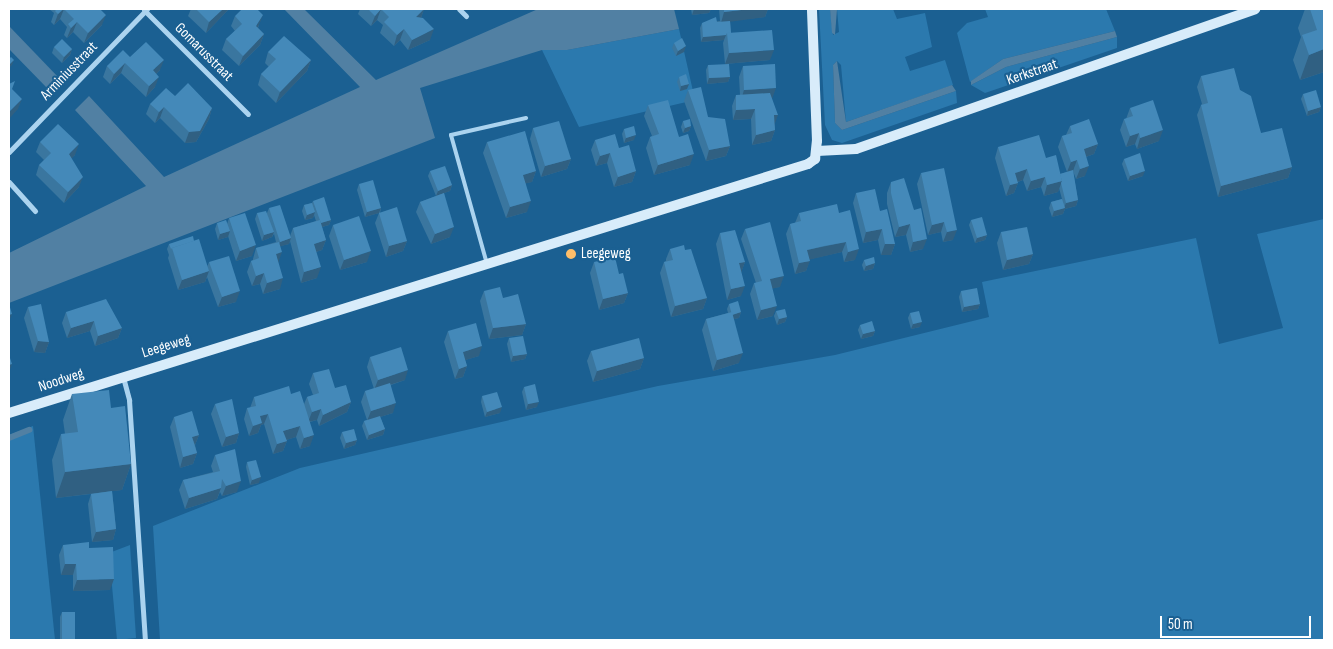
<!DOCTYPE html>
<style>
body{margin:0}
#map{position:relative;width:1333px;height:649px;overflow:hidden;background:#1b6092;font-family:"Sofia Sans Condensed",sans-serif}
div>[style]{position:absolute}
.green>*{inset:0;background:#2b79ae}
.water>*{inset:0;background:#5180a3}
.stream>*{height:6px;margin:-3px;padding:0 3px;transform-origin:3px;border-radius:3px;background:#5180a3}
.lane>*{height:4px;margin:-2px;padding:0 2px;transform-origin:2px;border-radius:2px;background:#abd3ef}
.street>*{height:5px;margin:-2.5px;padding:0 2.5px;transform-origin:2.5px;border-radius:2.5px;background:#abd3ef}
.secondary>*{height:10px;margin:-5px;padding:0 5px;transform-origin:5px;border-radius:5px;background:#d8ecfa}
.wall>*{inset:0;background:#3a769f}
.shaded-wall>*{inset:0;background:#306082}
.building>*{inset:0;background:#4489b9}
.dots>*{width:14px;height:14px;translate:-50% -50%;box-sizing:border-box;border:2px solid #1b6092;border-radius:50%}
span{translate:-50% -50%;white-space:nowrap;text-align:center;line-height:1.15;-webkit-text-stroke:4.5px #1b6092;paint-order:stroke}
.street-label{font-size:15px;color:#fff}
.poi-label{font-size:15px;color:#fff}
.left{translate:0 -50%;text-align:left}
.frame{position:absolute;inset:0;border:10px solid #fff;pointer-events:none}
.scale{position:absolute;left:1160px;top:616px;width:151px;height:22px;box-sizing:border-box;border:2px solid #fff;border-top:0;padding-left:6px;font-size:15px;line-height:18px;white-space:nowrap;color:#fff;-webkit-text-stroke:4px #1b6092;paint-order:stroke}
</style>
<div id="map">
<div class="green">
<i style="clip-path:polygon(819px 9px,830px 9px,833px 35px,839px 32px,837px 9px,893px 9px,897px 19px,925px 13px,932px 47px,905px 57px,910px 71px,945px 60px,953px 85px,846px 122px,841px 65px,837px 61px,833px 65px,835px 123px,842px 130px,956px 91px,957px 103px,842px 143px,832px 140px,825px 125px)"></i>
<i style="clip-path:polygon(985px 9px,1106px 9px,1115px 31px,1003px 59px,970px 82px,957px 33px,967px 23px,988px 17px)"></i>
<i style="clip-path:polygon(679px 29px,695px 100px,579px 127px,542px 50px,567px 50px)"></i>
<i style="clip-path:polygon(1117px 37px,1117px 48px,985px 93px,971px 85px,1006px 67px)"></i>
<i style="clip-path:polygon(1324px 219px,1324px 640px,160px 640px,153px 526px,300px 468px,658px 386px,835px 355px,989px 317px,982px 282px,1196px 238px,1219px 344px,1283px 328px,1257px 234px)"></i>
<i style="clip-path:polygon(33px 426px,55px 640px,9px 640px,9px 435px)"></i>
<i style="clip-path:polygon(130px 545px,136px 638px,117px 640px,109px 553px)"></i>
</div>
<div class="water">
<i style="clip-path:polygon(284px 9px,304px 9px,376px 80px,538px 9px,674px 9px,679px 29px,567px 50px,542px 50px,420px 88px,435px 138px,9px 303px,9px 253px,146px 186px,75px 110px,89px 96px,164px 177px,360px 87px)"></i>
<i style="clip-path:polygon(830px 9px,837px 9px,835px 35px,832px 33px)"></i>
<i style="clip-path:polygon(9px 26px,59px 78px,48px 89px,9px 49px)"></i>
<i style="clip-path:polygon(1115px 31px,1117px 37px,1006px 67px,971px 85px,971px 81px,1003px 59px)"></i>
<i style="clip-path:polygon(837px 61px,846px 122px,952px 85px,956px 91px,842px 130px,835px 123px,833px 65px)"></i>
</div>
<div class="stream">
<i style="left:9px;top:438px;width:22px;rotate:-22deg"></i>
</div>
<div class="lane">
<i style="left:487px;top:264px;width:134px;rotate:-105.6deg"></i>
<i style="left:451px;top:135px;width:77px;rotate:-12.8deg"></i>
</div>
<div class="street">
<i style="left:459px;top:9px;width:10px;rotate:45deg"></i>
<i style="left:144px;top:10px;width:147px;rotate:45deg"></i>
<i style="left:9px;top:152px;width:199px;rotate:-46deg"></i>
<i style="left:9px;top:182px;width:39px;rotate:48deg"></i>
<i style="left:123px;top:377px;width:24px;rotate:75deg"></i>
<i style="left:129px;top:400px;width:241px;rotate:86.2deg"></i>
</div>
<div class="secondary">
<i style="left:817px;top:151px;width:39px;rotate:-3deg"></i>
<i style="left:856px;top:149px;width:423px;rotate:-19.3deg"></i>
<i style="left:9px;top:413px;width:837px;rotate:-17.31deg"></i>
<i style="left:808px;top:164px;width:9px;rotate:-36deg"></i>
<i style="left:815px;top:159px;width:18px;rotate:-84deg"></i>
<i style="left:817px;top:141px;width:132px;rotate:-92.2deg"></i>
</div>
<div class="wall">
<i style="clip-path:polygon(49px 9px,100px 9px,102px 25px,84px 43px,73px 32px,67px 38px,64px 35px,67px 27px,60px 19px,54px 25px,51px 22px,54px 13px)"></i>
<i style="clip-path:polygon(191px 9px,229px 9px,206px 33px,188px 16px)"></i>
<i style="clip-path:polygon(360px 9px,424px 9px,421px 18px,430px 40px,408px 50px,400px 40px,394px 46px,380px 33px,383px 25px,377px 20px,371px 26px,358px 14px)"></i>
<i style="clip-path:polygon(691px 9px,711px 9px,709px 13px,692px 15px)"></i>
<i style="clip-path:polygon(719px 9px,768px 9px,765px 17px,730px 21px,731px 33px,770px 60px,725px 64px,723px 43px,724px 40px,701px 42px,700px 28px,702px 23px,720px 21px)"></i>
<i style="clip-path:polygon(1305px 9px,1324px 9px,1324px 72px,1300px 80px,1293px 60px,1301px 37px,1298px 28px)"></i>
<i style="clip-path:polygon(235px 16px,259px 25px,258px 28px,264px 34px,260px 45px,239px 66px,222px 50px,226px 39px,235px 31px,231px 26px)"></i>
<i style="clip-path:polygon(674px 43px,684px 52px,676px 56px,672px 48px)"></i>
<i style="clip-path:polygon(54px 47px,72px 49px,70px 55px,62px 63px,52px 53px)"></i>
<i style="clip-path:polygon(268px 52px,311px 60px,307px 71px,276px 103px,258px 85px,261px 74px,269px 67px,265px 63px)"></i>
<i style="clip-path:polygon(130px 57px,160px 70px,156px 74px,155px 87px,146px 97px,121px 73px,110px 84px,103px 77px,107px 66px)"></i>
<i style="clip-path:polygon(708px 65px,730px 77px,728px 82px,707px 84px,706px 70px)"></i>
<i style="clip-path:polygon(743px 66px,772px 99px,775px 130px,771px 141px,752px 145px,751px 119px,733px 120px,732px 106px,736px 95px,740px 95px,739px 77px)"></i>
<i style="clip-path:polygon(1201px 76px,1240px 90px,1261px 133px,1292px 167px,1288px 178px,1218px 197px,1197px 115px,1201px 105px,1202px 104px,1197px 87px)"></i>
<i style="clip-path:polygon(679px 77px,689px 84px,687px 89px,680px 91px,677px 82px)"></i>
<i style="clip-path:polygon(688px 90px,730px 146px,726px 156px,706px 161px,684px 101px)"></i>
<i style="clip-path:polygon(1303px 94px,1321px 107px,1319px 112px,1307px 116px,1301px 99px)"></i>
<i style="clip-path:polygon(175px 96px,212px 108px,209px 119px,196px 142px,185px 143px,160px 118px,155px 123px,146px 114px,150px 104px)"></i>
<i style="clip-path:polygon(648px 105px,679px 137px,690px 165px,654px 175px,646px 148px,650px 137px,652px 136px,644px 116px)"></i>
<i style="clip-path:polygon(1130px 108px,1159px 141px,1137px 149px,1135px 144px,1126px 147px,1120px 130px,1124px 119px,1126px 119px)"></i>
<i style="clip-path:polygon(683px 121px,691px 126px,689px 131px,683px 133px,681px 127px)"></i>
<i style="clip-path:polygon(1070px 126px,1098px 144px,1094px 154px,1086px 157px,1085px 176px,1076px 179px,1073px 171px,1078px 200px,1076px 206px,1065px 209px,1063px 214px,1052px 217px,1049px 208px,1051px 202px,1062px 199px,1059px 188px,1058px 192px,1044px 196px,1041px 187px,1027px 191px,1023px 180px,1018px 182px,1018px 183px,1014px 193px,1006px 196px,995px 158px,998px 147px,1046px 158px,1060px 174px,1067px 172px,1058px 147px,1062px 136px,1066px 135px)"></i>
<i style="clip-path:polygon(533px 128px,571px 159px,567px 169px,541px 177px,530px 139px)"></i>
<i style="clip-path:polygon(624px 129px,634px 140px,624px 143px,622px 134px)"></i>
<i style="clip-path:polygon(595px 140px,619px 148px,636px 171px,632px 182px,614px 187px,607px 163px,596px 166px,591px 150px)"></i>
<i style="clip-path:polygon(40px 142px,75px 155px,71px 158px,79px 187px,64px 203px,36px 175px,39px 165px,44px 160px,36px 152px)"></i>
<i style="clip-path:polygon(487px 142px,536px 171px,532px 182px,526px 183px,527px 212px,506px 218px,483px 153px)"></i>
<i style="clip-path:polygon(1124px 159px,1143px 176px,1128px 181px,1122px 164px)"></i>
<i style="clip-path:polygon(430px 171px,452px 185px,450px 191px,444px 193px,450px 237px,431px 244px,416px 212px,420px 202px,436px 196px,428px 176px)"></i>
<i style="clip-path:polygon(921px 173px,953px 240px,943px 242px,941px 232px,928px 235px,917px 184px)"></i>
<i style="clip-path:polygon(891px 182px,914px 210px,923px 249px,910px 252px,906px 235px,895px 237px,887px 204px,887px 193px)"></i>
<i style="clip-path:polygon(359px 184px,381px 208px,380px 213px,407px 241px,403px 251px,386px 257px,375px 223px,379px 213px,365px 217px,357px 190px)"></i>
<i style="clip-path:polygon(856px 193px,880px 211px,895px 244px,891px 255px,881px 255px,878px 240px,863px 243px,853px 203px)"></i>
<i style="clip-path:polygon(313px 201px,331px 220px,329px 225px,322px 227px,326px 240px,322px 250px,316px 252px,317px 278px,301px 283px,290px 241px,289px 244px,280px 246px,278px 262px,280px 289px,263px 294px,260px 284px,252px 286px,247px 272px,251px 261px,253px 260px,253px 259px,256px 248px,276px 242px,274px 234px,272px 237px,262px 241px,255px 219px,257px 213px,267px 213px,269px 208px,290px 236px,293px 228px,316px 221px,314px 215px,313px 218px,305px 220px,302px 211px,304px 205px,312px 203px)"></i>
<i style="clip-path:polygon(799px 213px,839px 213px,855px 260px,844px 262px,842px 252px,810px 259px,806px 271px,795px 274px,786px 234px,790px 224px,795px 223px)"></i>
<i style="clip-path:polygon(229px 218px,252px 256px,236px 261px,228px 236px,228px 237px,218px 240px,215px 229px,217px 223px,227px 224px)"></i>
<i style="clip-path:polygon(971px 220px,987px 235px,985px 240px,975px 243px,969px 225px)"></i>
<i style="clip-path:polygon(333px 225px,367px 262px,340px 270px,329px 236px)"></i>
<i style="clip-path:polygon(745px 229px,780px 287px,772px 288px,773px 316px,757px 320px,750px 294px,754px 283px,756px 283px,741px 239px)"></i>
<i style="clip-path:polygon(1001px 232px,1033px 254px,1029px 264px,1003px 270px,997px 243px)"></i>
<i style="clip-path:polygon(720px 233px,745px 262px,741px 272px,741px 296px,727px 300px,716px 244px)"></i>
<i style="clip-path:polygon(194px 241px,207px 267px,209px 262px,236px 302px,218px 307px,207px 277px,205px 282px,178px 290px,168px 258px,169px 255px,167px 249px,169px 244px)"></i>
<i style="clip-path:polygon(670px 249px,685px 250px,707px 298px,703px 309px,671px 317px,660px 273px,664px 262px,666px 261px,666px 259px)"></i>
<i style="clip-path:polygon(864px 260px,875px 263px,873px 269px,864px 271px,862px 265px)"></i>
<i style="clip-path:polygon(594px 262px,628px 293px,624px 303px,599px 310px,590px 273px)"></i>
<i style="clip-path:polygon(484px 291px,503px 298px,526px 324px,522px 335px,489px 339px,480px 301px)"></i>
<i style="clip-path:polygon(961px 291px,980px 304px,978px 309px,962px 312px,959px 297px)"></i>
<i style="clip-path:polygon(729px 304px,741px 312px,739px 318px,734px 319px,739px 363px,713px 371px,702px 330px,706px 319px,728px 313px,727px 309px)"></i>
<i style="clip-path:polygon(28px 307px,49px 342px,45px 353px,34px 352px,24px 318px)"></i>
<i style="clip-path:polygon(776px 311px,787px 317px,785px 322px,777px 325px,774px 316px)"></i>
<i style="clip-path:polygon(66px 312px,122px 328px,118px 338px,95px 346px,90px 331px,67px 338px,62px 323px)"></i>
<i style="clip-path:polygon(910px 313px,920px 327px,911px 329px,908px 318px)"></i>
<i style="clip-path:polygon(860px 325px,875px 331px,873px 336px,861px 339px,858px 330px)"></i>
<i style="clip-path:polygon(448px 331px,479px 356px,465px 360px,467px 366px,463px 377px,455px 379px,444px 342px)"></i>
<i style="clip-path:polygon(509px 338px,527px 354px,525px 359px,511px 362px,507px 344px)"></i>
<i style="clip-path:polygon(591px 351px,644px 358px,640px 369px,593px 382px,587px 361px)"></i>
<i style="clip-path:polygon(370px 357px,405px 380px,391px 385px,393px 413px,380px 417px,385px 429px,383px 435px,367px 440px,362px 426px,364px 421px,367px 420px,361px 402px,365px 391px,374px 389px,367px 367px)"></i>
<i style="clip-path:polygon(313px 373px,335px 388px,351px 402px,347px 412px,319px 426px,317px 420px,310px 422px,310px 446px,300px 449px,296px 437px,286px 440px,287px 441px,283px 451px,273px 454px,264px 424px,261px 425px,258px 433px,249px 436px,244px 419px,247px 408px,250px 408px,254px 397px,291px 394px,304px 404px,307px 397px,313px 395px,309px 384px)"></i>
<i style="clip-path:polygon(524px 387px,537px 407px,526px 410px,522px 392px)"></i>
<i style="clip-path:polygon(72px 394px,111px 408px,131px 464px,122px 490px,112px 491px,116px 529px,113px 540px,92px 542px,88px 504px,91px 494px,56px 498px,52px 460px,61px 434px,65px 434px,63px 420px)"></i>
<i style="clip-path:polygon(482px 396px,500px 413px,485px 417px,481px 402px)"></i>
<i style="clip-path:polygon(215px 404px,239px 433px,236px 443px,222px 447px,211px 414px)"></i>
<i style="clip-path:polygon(174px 417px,199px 435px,195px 445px,197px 453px,193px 464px,180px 468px,170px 427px)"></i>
<i style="clip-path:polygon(342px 432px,357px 440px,355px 445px,344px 449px,340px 438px)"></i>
<i style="clip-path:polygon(215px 455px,237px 492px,222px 496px,220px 492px,217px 499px,185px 509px,179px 490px,183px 480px,213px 472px,211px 466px)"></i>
<i style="clip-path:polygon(247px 462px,259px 483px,250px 485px,246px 467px)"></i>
<i style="clip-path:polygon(63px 545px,110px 590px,73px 591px,73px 575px,61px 575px,59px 555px)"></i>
<i style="clip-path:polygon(62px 612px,75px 640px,60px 640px,60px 617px)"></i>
</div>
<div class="shaded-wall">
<i style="clip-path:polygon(64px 9px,60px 19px,54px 25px,58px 14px)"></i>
<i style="clip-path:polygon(223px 9px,229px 9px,206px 33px,209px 22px)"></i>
<i style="clip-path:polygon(381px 9px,377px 20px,371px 26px,375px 16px)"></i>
<i style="clip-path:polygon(424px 9px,421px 18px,416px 17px)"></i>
<i style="clip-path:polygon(694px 9px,711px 9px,709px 13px,692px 15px)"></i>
<i style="clip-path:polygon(750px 9px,768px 9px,765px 17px,721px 23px,724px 12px)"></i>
<i style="clip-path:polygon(106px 15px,102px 25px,84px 43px,88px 33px)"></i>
<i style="clip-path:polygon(263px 15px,259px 25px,252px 37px,256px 26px)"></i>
<i style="clip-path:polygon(77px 22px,73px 32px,67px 38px,71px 28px)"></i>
<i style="clip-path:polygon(404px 29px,400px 40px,394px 46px,397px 35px)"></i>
<i style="clip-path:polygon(434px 29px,430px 40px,408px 50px,412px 40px)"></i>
<i style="clip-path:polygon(264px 34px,260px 45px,239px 66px,243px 56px)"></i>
<i style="clip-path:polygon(726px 35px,724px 40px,701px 42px,703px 37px)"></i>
<i style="clip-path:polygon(686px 46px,684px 52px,676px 56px,678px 51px)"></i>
<i style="clip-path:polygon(72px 49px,70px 55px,62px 63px,64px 57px)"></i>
<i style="clip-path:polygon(1324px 49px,1324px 72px,1300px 80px,1309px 55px)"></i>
<i style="clip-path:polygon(774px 50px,770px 60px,725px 64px,729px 53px)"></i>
<i style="clip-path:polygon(14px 60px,12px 65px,9px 68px,9px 65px)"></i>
<i style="clip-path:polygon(164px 60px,160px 70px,149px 81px,153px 70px)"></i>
<i style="clip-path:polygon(311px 60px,307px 71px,276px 103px,280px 92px)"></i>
<i style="clip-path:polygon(125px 63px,121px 73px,110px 84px,114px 74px)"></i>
<i style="clip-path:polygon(159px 77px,155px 87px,146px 97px,149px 86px)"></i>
<i style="clip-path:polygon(730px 77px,728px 82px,707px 84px,709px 78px)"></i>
<i style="clip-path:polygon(689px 84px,687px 89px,680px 91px,681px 86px)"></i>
<i style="clip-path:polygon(776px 88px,772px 99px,741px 100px,744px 90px)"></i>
<i style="clip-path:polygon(22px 99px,18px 109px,9px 119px,9px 112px)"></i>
<i style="clip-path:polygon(164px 107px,160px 118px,155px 123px,159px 112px)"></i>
<i style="clip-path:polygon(1321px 107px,1319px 112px,1307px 116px,1308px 111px)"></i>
<i style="clip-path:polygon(212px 108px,209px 119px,196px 142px,185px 143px,189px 132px)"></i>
<i style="clip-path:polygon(755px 109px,751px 119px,733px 120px,736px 110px)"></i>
<i style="clip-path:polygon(774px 115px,778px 115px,774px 126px)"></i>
<i style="clip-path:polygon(691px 126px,689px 131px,683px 133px,685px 128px)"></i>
<i style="clip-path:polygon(775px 130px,771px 141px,752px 145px,756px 135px)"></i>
<i style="clip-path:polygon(1163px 130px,1159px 141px,1137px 149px,1140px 138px)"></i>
<i style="clip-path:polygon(1139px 133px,1135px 144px,1126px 147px,1130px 136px)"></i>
<i style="clip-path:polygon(636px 135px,634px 140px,624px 143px,626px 138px)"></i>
<i style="clip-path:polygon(79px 144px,75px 155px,65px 165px,69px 154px)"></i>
<i style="clip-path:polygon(1098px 144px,1094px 154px,1080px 159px,1084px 149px)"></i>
<i style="clip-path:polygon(730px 146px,726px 156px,706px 161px,709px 150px)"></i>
<i style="clip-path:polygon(610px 153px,607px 163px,596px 166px,600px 156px)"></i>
<i style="clip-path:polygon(694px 154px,690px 165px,654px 175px,658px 165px)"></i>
<i style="clip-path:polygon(571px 159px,567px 169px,541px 177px,545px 166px)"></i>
<i style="clip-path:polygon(1077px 160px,1073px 171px,1067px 172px,1071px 162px)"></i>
<i style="clip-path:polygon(1089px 166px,1085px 176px,1076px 179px,1080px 169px)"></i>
<i style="clip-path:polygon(1292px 167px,1288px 178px,1218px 197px,1221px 186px)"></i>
<i style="clip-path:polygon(1027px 169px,1023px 180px,1011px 184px,1015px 173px)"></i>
<i style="clip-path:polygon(536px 171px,532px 182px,519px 185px,523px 175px)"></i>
<i style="clip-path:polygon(636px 171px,632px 182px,614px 187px,618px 177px)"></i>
<i style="clip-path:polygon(1145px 171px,1143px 176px,1128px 181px,1130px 176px)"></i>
<i style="clip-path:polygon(83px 177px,79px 187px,64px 203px,68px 192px)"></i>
<i style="clip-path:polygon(1045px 177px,1041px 187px,1027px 191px,1031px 181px)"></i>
<i style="clip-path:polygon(1062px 181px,1058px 192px,1044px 196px,1047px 185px)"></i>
<i style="clip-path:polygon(1018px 183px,1014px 193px,1006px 196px,1010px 185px)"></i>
<i style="clip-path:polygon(452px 185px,450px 191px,436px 196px,438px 191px)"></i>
<i style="clip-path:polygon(1078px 200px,1076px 206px,1065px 209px,1063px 214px,1052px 217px,1054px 211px,1064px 208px,1066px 203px)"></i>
<i style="clip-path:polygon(531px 201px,527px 212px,506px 218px,510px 207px)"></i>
<i style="clip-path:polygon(381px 208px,379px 213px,365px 217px,367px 212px)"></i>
<i style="clip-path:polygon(315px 212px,313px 218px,305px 220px,307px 215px)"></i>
<i style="clip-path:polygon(331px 220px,329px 225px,318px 228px,320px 223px)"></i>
<i style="clip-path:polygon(944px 222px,941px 232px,928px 235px,932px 225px)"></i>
<i style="clip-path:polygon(910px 224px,906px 235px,895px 237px,899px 227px)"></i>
<i style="clip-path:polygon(454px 227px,450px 237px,431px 244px,435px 234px)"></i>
<i style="clip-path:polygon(882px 229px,878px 240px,863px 243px,866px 232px)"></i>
<i style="clip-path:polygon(957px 230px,953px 240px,943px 242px,947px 232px)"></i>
<i style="clip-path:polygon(230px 231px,228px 237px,218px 240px,220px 234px)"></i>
<i style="clip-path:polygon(274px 232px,272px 237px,262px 241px,264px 235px)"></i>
<i style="clip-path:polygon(987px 235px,985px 240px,975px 243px,977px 238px)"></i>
<i style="clip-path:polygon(291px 238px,289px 244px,278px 247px,280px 242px)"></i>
<i style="clip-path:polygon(927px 239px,923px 249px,910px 252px,913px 242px)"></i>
<i style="clip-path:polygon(326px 240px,322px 250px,310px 254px,314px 244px)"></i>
<i style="clip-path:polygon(407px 241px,403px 251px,386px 257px,389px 246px)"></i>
<i style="clip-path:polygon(846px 242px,842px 252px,804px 261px,807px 250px)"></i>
<i style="clip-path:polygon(885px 244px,895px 244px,891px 255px,881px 255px)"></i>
<i style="clip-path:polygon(256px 245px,252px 256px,236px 261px,240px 251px)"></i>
<i style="clip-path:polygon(859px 249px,855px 260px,844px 262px,848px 252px)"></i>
<i style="clip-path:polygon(371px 251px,367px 262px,340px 270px,344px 260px)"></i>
<i style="clip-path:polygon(282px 252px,278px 263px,276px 254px)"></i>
<i style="clip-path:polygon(1033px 254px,1029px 264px,1003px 270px,1007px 260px)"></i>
<i style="clip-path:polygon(810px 261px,806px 271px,795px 274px,799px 263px)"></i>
<i style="clip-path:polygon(745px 262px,741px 273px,739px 263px)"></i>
<i style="clip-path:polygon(875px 263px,873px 269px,864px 271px,866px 266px)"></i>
<i style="clip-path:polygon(321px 267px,317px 278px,301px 283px,304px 272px)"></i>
<i style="clip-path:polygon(209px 271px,205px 282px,178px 290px,182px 280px)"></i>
<i style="clip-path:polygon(264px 273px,260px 284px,252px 286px,256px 276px)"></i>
<i style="clip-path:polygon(784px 276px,780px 287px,766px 290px,770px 279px)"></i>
<i style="clip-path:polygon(283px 278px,280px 289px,263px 294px,267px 283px)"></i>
<i style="clip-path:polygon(745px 286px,741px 296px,727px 300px,731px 289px)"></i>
<i style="clip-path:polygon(240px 291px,236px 302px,218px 307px,222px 297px)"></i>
<i style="clip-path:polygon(628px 293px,624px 303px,599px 310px,603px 299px)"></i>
<i style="clip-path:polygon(707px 298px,703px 309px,671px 317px,675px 306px)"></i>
<i style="clip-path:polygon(980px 304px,978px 309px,962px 312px,964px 307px)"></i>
<i style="clip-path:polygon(777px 306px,773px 316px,757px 320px,761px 310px)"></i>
<i style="clip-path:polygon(741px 312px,739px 318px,730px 320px,732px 315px)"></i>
<i style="clip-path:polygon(12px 314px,10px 319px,9px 320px,9px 315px)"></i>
<i style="clip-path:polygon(787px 317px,785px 322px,777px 325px,779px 319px)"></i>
<i style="clip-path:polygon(94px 321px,90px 331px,67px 338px,71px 328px)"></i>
<i style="clip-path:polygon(922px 322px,920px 327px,911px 329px,913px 324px)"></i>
<i style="clip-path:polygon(526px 324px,522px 335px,489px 339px,493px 328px)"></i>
<i style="clip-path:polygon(122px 328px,118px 338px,95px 346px,98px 336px)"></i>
<i style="clip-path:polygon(875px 331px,873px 336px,861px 339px,863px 334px)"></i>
<i style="clip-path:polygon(38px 341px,49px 342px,45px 353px,34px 352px)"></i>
<i style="clip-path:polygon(482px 346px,479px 356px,459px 362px,463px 352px)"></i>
<i style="clip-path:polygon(743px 353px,739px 363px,713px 371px,717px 360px)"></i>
<i style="clip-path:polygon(527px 354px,525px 359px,511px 362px,513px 356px)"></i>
<i style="clip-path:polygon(644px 358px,640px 369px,593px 382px,597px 371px)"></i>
<i style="clip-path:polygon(12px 364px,9px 372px,9px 365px)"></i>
<i style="clip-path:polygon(467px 366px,463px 377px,455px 379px,459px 369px)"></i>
<i style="clip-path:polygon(408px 370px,405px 380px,374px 390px,378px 380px)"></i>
<i style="clip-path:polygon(351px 402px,347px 412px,319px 426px,323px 415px)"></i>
<i style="clip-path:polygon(539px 402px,537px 407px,526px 410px,528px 404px)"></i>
<i style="clip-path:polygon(396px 403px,393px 413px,367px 421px,371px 411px)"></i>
<i style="clip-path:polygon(502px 407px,500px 413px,485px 417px,487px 412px)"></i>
<i style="clip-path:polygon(321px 409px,317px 420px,308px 422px,312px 412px)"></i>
<i style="clip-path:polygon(268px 414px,264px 424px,261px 425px,258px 433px,249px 436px,253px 426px,260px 416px)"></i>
<i style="clip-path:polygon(300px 426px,296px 437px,280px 442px,283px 431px)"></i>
<i style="clip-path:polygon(385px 429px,383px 435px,367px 440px,369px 435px)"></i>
<i style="clip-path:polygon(239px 433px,236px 443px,222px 447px,226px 437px)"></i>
<i style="clip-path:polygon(199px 435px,195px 445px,192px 437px)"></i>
<i style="clip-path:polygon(314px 435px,310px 446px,300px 449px,304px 438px)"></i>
<i style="clip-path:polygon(357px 440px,355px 445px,344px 449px,346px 443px)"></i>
<i style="clip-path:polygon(287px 441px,283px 451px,273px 454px,277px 444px)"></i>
<i style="clip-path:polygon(197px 453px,193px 464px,180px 468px,183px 457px)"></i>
<i style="clip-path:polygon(131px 464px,122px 490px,56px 498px,65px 472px)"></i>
<i style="clip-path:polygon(261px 477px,259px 483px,250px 485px,252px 480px)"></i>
<i style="clip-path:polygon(241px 481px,237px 492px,222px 496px,226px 486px)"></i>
<i style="clip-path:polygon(221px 488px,217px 499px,185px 509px,189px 498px)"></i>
<i style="clip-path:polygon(116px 529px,113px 540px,92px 542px,96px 532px)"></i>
<i style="clip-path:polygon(65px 564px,76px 564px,73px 575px,61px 575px)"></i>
<i style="clip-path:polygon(114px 579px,110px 590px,73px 591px,77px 580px)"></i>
</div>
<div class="building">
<i style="clip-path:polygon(57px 9px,63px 9px,58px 14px,55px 11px)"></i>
<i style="clip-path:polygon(64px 9px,100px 9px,106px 15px,88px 33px,77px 22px,71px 28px,68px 24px,74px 19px)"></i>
<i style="clip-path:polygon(196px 9px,223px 9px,209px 22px)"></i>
<i style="clip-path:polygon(242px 9px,257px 9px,263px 15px,256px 26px,264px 34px,243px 56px,226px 39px,242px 24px,235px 16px)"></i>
<i style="clip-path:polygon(368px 9px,424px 9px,416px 17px,423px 18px,434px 29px,412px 40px,404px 29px,397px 35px,384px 22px,389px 17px,381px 9px,375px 16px)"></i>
<i style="clip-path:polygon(724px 9px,750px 9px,724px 12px)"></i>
<i style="clip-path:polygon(1310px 9px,1324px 9px,1324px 49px,1309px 55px,1302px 35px,1317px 30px)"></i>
<i style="clip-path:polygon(716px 17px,717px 22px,730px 21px,731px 33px,727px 33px,726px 35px,703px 37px,702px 23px)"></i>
<i style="clip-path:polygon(772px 30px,774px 50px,729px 53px,727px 33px)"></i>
<i style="clip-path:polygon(284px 36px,311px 60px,280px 92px,261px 74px,276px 59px,268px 52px)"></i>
<i style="clip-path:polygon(682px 38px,686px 46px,678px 51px,674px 43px)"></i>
<i style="clip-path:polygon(62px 39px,72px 49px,64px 57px,54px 47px)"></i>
<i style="clip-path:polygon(146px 42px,164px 60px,153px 70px,159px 77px,149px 86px,125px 63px,114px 74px,107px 66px,123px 50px,130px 57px)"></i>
<i style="clip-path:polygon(11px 57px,14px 60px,9px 65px,9px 59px)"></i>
<i style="clip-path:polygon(729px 64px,730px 77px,709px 78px,708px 65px)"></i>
<i style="clip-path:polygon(775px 64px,776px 88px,744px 90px,743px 66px)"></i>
<i style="clip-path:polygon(1234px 68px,1240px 90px,1251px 96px,1261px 133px,1282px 128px,1292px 167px,1221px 186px,1201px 105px,1208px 103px,1201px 76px)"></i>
<i style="clip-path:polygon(686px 74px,689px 84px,681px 86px,679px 77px)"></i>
<i style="clip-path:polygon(15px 81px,12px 89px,22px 99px,9px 112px,9px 84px)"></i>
<i style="clip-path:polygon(188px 83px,212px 108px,200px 131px,189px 132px,164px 107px,159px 112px,150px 104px,166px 88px,175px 96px)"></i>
<i style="clip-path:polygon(701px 87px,708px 117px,725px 119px,730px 146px,709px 150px,688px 90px)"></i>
<i style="clip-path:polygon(1316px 90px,1321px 107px,1308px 111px,1303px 94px)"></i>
<i style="clip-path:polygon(770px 93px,778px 115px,774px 115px,775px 130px,756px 135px,755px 109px,736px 110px,736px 95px)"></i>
<i style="clip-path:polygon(668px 100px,679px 137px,688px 134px,694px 154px,658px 165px,650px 137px,659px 134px,648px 105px)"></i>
<i style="clip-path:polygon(1153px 100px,1163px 130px,1140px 138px,1139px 133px,1130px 136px,1124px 119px,1133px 116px,1130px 108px)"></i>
<i style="clip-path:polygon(690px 119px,691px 126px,685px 128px,683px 121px)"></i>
<i style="clip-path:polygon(1089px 119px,1098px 144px,1084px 149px,1089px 166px,1080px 169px,1077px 160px,1071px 162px,1062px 136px,1072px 133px,1070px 126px)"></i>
<i style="clip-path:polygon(559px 121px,571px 159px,545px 166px,533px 128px)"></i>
<i style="clip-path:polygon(58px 124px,79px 144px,69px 154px,83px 177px,68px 192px,39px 165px,51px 153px,40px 142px)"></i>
<i style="clip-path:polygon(634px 126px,636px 135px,626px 138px,624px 129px)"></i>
<i style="clip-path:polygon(525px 131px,536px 171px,523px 175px,531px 201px,510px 207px,487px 142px)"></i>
<i style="clip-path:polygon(615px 134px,619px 148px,629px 145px,636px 171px,618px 177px,610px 153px,600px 156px,595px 140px)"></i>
<i style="clip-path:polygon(1039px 135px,1046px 158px,1056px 155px,1062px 181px,1047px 185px,1045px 177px,1031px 181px,1027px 169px,1015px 173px,1018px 183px,1010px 185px,998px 147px)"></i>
<i style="clip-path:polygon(1140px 153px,1145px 171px,1130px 176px,1124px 159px)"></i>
<i style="clip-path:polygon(445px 166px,452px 185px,438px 191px,430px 171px)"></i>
<i style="clip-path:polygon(944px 168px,957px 230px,947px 232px,944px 222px,932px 225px,921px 173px)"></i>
<i style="clip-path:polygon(1073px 170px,1078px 200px,1066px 203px,1061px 183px,1062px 181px,1060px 174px)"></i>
<i style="clip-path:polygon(904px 178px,914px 210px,921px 208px,927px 239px,913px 242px,910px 224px,899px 227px,891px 193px,891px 182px)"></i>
<i style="clip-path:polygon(373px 180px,381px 208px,367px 212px,359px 184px)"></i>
<i style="clip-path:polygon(875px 189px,880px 211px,887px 209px,895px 244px,885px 244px,882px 229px,866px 232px,856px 193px)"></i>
<i style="clip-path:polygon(444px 193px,454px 227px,435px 234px,420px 202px)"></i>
<i style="clip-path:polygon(324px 197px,331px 220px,321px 223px,313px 201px)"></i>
<i style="clip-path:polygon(1062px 199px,1065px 208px,1054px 211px,1051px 202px)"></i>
<i style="clip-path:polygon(312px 203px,315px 212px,307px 215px,304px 205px)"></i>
<i style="clip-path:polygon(837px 204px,839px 213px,850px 210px,859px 249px,848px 252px,846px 242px,824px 246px,807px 250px,810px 261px,799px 263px,790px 224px,801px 221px,799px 213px)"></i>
<i style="clip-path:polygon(280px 205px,291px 238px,280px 242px,269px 208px)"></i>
<i style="clip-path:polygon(397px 207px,407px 241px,389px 246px,379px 213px)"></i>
<i style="clip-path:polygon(266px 211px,274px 232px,264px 235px,257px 213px)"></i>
<i style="clip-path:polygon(245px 213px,256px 245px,240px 251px,229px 218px)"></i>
<i style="clip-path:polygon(359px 216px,371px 251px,344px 260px,333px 225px)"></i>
<i style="clip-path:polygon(982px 217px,987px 235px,977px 238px,971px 220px)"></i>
<i style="clip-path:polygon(226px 220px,230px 231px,220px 234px,217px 223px)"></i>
<i style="clip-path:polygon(320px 220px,326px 240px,314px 244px,321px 267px,304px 272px,293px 228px)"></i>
<i style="clip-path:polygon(770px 222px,784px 276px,770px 279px,777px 306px,761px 310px,754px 283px,762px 281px,745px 229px)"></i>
<i style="clip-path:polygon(1027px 227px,1033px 254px,1007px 260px,1001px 232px)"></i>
<i style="clip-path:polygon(735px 230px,745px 262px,739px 263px,745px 286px,731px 289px,720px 233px)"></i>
<i style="clip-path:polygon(193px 236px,194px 241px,172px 248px,171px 249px,169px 244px)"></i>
<i style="clip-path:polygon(199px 239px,209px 271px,182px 280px,172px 248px)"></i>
<i style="clip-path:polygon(279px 242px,282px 252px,276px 254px,283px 278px,267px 283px,264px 273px,256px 276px,251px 261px,259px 258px,256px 248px)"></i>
<i style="clip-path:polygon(684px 245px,685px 250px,691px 249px,707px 298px,675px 306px,664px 262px,673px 260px,670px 249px)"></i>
<i style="clip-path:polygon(229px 256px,240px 291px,222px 297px,209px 262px)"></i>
<i style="clip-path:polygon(615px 257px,619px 274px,623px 273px,628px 293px,603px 299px,594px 262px)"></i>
<i style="clip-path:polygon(874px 257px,875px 263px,866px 266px,864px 260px)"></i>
<i style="clip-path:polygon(500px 287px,503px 298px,518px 294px,526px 324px,493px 328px,484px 291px)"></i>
<i style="clip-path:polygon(977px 288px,980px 304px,964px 307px,961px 291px)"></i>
<i style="clip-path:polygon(106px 299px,122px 328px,98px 336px,94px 321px,71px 328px,66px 312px)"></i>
<i style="clip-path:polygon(738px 301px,741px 312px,732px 315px,729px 304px)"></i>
<i style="clip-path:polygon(9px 304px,12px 314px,9px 315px)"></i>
<i style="clip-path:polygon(41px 304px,49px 342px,38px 341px,28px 307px)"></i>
<i style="clip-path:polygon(785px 309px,787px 317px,779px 319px,776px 311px)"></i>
<i style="clip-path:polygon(919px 311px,922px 322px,913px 324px,910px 313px)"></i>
<i style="clip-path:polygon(732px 312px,743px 353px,717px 360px,706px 319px)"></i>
<i style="clip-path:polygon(872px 321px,875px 331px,863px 334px,860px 325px)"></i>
<i style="clip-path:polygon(476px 323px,482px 346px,463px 352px,467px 366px,459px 369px,448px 331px)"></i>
<i style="clip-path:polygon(523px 336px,527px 354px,513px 356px,509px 338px)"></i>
<i style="clip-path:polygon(639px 338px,644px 358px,597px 371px,591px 351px)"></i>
<i style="clip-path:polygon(401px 347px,408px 370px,378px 380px,370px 357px)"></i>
<i style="clip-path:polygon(9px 355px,12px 364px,9px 365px)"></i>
<i style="clip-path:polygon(329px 369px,335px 388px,346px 385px,351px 402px,323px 415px,321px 409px,312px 412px,307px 397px,319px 393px,313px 373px)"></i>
<i style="clip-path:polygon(390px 383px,396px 403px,371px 411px,365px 391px)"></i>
<i style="clip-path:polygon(535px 384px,539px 402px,528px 404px,524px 387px)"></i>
<i style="clip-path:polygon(289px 386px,291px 394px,300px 391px,314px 435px,304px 438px,300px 426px,283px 431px,287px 441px,277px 444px,268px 414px,260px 416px,262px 423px,253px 426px,247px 408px,256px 406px,254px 397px)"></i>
<i style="clip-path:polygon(109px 390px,111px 408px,125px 406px,131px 464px,65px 472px,61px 434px,78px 432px,72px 394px)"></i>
<i style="clip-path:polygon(497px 392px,502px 407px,487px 412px,482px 396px)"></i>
<i style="clip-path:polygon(232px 399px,239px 433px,226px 437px,215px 404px)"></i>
<i style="clip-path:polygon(192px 411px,199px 435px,192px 437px,197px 453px,183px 457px,174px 417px)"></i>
<i style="clip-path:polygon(380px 416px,385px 429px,369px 435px,364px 421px)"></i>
<i style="clip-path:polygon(354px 429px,357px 440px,346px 443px,342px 432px)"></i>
<i style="clip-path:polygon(235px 449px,241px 481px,226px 486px,222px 479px,221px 488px,189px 498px,183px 480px,220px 471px,215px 455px)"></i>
<i style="clip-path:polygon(256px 460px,261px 477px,252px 480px,247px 462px)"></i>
<i style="clip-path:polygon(112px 491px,116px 529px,96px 532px,91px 494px)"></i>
<i style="clip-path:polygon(89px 542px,89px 548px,113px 547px,114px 579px,77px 580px,76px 564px,65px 564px,63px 545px)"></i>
<i style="clip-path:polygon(62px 612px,75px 612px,75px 640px,62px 640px)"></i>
</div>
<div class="dots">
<i style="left:571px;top:254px;background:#ffbe69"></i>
</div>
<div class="street-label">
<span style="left:204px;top:52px;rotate:45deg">Gomarusstraat</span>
<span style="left:69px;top:71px;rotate:-46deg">Arminiusstraat</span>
<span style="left:1032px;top:72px;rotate:-19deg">Kerkstraat</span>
<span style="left:166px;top:346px;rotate:-17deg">Leegeweg</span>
<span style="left:61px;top:380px;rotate:-18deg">Noodweg</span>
</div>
<div class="poi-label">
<span class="left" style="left:581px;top:254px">Leegeweg</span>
</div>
<div class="frame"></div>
<div class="scale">50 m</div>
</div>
